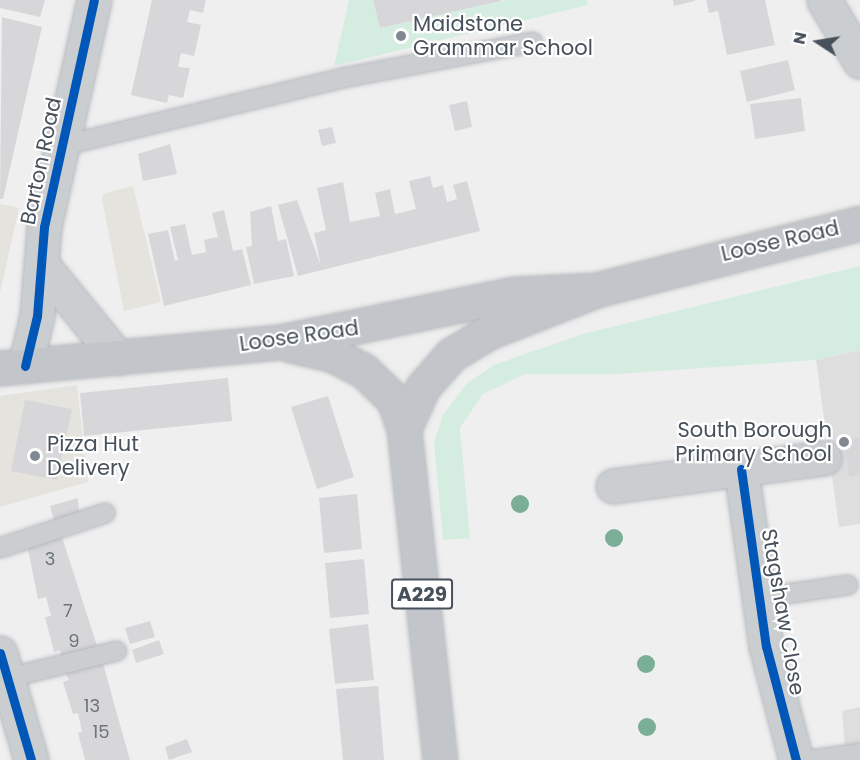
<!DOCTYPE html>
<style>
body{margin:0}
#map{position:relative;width:860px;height:760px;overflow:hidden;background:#f0efef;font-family:Poppins,sans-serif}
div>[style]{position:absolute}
.commercial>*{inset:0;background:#e4e3dd}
.education>*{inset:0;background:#dededf}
.green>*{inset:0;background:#d5ede0}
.building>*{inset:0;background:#d7d7d9}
.roads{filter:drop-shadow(0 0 2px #b5b9be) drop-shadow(0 0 2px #b5b9be)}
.service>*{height:18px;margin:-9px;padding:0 9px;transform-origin:9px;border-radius:9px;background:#cbced0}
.minor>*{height:33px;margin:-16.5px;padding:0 16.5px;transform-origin:16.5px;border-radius:16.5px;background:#cbced0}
.tertiary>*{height:33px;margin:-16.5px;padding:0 16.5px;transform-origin:16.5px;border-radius:16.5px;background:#cbced0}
.trunk>*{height:33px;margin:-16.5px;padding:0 16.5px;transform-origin:16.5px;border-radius:16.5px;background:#c2c5c9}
.cycleway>*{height:9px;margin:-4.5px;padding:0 4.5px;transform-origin:4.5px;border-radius:4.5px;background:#0057b8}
.trees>*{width:18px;height:18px;margin:-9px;border-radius:50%;background:#7bae97}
.dots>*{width:16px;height:16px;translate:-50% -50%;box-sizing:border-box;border:3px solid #fff;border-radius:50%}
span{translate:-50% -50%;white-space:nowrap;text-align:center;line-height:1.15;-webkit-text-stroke:4.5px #fff;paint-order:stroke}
.number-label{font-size:18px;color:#6c747c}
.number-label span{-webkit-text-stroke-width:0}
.shield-label span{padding:2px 4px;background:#fff;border:2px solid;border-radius:4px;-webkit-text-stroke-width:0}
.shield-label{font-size:20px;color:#47515b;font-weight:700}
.poi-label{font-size:21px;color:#47515b}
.left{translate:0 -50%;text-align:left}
.right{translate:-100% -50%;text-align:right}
.street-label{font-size:21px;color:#47515b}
.north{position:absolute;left:788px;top:12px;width:60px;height:60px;-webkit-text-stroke:4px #fff;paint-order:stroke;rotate:282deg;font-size:16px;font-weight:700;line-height:24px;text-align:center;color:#47515b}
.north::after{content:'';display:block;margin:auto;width:21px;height:27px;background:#47515b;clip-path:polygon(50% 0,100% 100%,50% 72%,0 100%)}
</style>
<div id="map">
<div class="commercial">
<i style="clip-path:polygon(133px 186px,161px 302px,124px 311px,102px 199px,103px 194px)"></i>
<i style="clip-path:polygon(0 204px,19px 208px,0 293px)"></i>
<i style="clip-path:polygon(77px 385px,88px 482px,0 507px,0 396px)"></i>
</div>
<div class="education">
<i style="clip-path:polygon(860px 350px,860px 524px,839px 527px,816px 360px)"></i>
<i style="clip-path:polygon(860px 707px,860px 760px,846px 760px,842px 711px)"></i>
</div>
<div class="green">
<i style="clip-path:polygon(349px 0,373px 0,380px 28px,506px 0,587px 0,588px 5px,334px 66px)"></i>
<i style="clip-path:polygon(860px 266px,860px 350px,816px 360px,616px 374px,525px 374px,483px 394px,460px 428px,470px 538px,443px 540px,434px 442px,443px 415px,466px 384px,494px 365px,583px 334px)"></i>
</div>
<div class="building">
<i style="clip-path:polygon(0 0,45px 0,40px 17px,0 8px)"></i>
<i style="clip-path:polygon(152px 0,206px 0,203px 13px,190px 10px,187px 22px,201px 25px,194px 56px,181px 53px,178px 67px,190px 68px,183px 98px,169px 95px,167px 103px,131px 95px)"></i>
<i style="clip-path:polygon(373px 0,501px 0,501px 1px,380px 28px)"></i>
<i style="clip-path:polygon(673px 0,695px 0,695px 1px,674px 6px)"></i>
<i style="clip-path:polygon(706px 0,765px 0,775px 45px,727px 55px,718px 11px,709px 13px)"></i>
<i style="clip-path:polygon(2px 17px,42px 27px,3px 199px,0 199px)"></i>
<i style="clip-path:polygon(788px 60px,795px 90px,747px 102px,740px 71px)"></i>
<i style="clip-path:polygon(801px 98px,805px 131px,755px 139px,750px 104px)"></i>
<i style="clip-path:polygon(467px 101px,472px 127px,455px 131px,449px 105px)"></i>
<i style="clip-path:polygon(332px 127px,336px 143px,322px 146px,318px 130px)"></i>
<i style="clip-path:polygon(170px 144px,177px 174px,143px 181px,138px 154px)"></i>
<i style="clip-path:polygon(430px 176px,433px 188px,443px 185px,447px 202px,457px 199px,453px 185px,467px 181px,480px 231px,298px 276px,278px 205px,297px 200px,321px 266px,314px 233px,326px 230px,317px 188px,343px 182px,350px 222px,380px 216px,375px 193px,390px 189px,395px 214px,416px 209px,409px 181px)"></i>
<i style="clip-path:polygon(271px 206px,278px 241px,286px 239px,294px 276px,254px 284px,246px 247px,252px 246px,250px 212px)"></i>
<i style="clip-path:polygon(224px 210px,233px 251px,242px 249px,251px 285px,164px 306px,148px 234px,168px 230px,175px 261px,178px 260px,170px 227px,185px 224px,192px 255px,206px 252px,204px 240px,218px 237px,212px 213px)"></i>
<i style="clip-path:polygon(228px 378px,232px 421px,84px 436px,80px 393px)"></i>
<i style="clip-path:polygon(328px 396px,354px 477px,317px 489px,291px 407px)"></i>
<i style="clip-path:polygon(25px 400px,72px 409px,57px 480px,11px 471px)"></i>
<i style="clip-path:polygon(860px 437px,860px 475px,849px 477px,844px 440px)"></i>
<i style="clip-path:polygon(357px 494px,362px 549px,324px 553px,319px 498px)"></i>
<i style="clip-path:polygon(78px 498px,79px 514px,54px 521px,50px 506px)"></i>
<i style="clip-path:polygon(61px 534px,98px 649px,62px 659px,60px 650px,54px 652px,45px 617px,51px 616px,46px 597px,38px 599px,27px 544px)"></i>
<i style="clip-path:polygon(364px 559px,369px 614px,330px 618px,325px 563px)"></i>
<i style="clip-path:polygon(150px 621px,155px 637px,130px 644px,125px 628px)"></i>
<i style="clip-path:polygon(368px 624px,374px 680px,335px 684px,329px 629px)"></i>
<i style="clip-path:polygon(159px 640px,164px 654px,136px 663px,132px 650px)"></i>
<i style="clip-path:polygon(102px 660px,117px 714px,130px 760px,85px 760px,78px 733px,82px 732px,78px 713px,73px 714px,63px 682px,69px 680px,65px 671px)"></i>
<i style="clip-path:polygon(378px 686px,384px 760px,343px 760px,336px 689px)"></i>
<i style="clip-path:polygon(187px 739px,192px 752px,169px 760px,165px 747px)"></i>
</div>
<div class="roads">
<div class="service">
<i style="left:62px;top:146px;width:294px;rotate:-13.6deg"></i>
<i style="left:348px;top:77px;width:188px;rotate:-10.7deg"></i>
<i style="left:0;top:548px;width:111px;rotate:-18.4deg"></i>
<i style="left:759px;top:598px;width:90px;rotate:-8.3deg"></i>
<i style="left:8px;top:678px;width:112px;rotate:-13.9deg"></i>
<i style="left:810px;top:760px;width:50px;rotate:-8deg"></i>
</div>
<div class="minor">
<i style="left:824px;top:0;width:71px;rotate:59.5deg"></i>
<i style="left:741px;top:469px;width:179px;rotate:82deg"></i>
<i style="left:766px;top:646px;width:118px;rotate:75.3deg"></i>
<i style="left:613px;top:486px;width:213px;rotate:-7.6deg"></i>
<i style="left:0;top:653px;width:111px;rotate:73.8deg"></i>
</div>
<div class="tertiary">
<i style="left:42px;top:265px;width:120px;rotate:50.7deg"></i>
<i style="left:25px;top:366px;width:51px;rotate:-76.5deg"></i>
<i style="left:37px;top:316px;width:89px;rotate:-85.5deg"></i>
<i style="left:44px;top:227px;width:232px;rotate:-77.6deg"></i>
</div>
<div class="trunk">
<i style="left:290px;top:345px;width:42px;rotate:12.4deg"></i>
<i style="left:331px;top:354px;width:37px;rotate:27deg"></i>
<i style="left:364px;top:371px;width:42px;rotate:44deg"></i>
<i style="left:394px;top:400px;width:31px;rotate:71deg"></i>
<i style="left:404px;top:429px;width:333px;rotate:83.8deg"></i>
<i style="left:0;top:368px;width:281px;rotate:-5.3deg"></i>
<i style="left:280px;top:342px;width:238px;rotate:-11.6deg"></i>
<i style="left:513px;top:294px;width:83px;rotate:-2.8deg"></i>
<i style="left:404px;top:429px;width:46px;rotate:-65.7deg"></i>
<i style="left:423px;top:387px;width:43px;rotate:-48.8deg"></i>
<i style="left:451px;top:355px;width:44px;rotate:-31.2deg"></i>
<i style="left:489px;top:332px;width:115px;rotate:-21.4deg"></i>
<i style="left:596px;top:290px;width:272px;rotate:-14.2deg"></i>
</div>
</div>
<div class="cycleway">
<i style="left:25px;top:366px;width:51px;rotate:-76.5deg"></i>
<i style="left:37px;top:316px;width:89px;rotate:-85.5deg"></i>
<i style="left:44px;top:227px;width:232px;rotate:-77.6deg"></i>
<i style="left:741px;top:469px;width:179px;rotate:82deg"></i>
<i style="left:766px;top:646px;width:118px;rotate:75.3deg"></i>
<i style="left:0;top:653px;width:111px;rotate:73.8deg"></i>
</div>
<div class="trees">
<i style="left:520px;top:504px"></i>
<i style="left:614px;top:538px"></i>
<i style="left:646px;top:664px"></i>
<i style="left:647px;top:727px"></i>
</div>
<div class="dots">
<i style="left:401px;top:36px;background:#82888f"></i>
<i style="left:844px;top:442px;background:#82888f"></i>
<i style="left:35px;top:456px;background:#82888f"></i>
</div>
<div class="number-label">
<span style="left:50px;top:559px">3</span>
<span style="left:68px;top:611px">7</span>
<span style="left:74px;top:641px">9</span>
<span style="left:92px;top:706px">13</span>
<span style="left:101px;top:732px">15</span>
</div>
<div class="shield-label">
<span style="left:422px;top:594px">A229</span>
</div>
<div class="poi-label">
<span class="left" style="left:413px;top:36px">Maidstone<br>Grammar School</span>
<span class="right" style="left:832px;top:442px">South Borough<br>Primary School</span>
<span class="left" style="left:47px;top:456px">Pizza Hut<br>Delivery</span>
</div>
<div class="street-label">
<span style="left:41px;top:161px;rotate:-78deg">Barton Road</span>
<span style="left:780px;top:241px;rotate:-13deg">Loose Road</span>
<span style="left:299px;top:336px;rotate:-8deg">Loose Road</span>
<span style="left:783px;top:612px;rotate:80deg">Stagshaw Close</span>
</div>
<div class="north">N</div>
</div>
